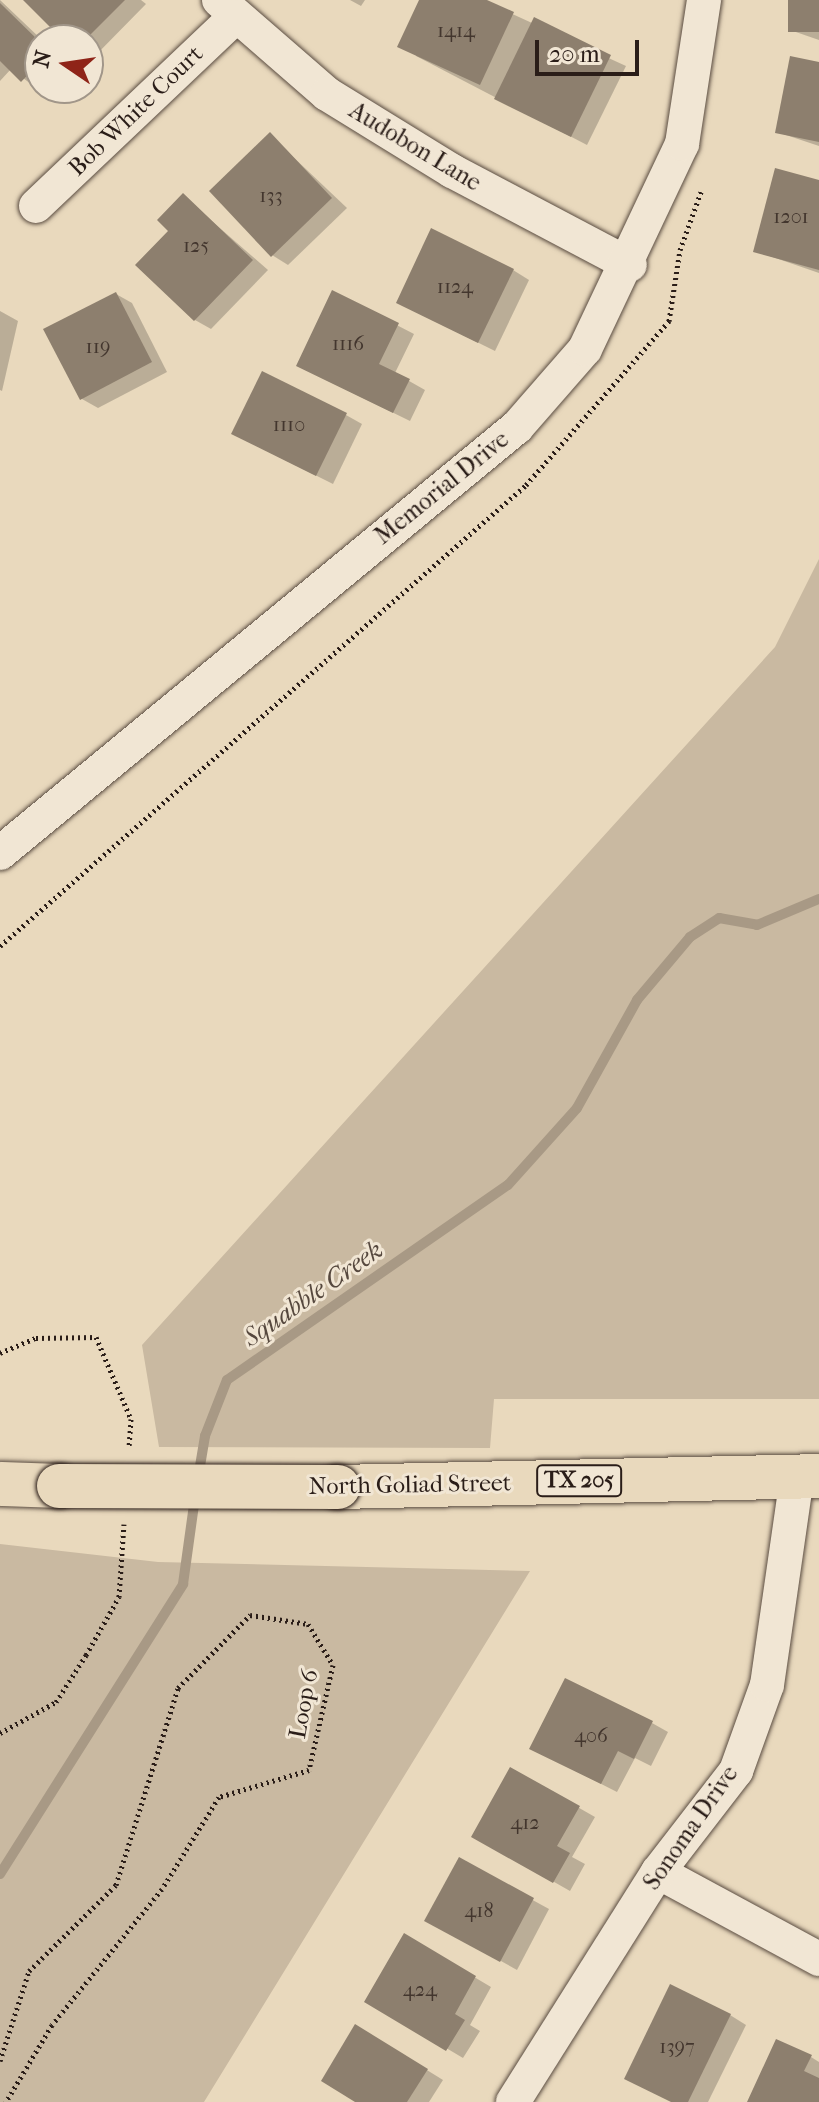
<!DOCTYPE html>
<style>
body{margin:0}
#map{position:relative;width:819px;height:2102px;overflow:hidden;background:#e9d9bd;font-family:"IM FELL French Canon",serif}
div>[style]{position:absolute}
.green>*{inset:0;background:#c9b9a1}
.shadow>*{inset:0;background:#0003}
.stream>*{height:10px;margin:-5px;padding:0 5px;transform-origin:5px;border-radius:5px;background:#a89985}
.building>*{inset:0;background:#8d7f6e}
.path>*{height:5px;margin-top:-2.5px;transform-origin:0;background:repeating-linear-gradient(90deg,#2a1d18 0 2px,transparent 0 6px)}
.roads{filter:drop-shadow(0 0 2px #5a4c41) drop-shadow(0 0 2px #5a4c41)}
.minor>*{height:34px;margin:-17px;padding:0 17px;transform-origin:17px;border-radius:17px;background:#f1e6d4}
.major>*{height:44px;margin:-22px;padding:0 22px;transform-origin:22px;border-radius:22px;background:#e9d9bd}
.bridges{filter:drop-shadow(0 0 2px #2a1d18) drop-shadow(0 0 2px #2a1d18)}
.major-bridge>*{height:44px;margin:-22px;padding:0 22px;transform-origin:22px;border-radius:22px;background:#e9d9bd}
span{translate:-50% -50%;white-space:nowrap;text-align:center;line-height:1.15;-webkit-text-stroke:6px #f1e6d4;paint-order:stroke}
.number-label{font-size:20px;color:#43362e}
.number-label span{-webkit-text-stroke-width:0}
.shield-label span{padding:2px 6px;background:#f1e6d4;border:2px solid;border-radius:6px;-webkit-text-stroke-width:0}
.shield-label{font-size:22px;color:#2a1d18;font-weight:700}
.street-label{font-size:24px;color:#2a1d18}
.water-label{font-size:26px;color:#56483e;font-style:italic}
.north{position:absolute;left:24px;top:24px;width:80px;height:80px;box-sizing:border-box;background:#f1e6d4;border:2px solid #a19689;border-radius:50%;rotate:283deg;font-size:22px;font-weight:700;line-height:32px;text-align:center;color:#2a1d18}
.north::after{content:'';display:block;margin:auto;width:28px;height:36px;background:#8f2418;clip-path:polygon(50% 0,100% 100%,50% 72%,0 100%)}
.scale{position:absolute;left:535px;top:40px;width:104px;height:36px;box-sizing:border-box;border:4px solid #2a1d18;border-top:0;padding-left:10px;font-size:24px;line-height:28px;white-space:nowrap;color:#2a1d18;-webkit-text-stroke:6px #f1e6d4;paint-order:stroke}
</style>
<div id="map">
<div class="green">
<i style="clip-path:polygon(819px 559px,819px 1399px,494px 1399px,490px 1448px,159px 1447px,142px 1345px,775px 647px)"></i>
<i style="clip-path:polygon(0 1544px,158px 1562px,530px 1571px,204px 2102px,0 2102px)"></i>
</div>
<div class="shadow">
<i style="clip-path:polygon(0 0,42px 40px,39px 90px,11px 69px,0 81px)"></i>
<i style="clip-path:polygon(26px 0,141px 0,146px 4px,92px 59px,88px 40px,66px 40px)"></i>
<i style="clip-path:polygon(350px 0,365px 0,361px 6px)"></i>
<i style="clip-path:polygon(421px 0,482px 0,626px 66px,587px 145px,416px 56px)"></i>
<i style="clip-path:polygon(790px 0,819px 0,819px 40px,790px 30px)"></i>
<i style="clip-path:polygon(819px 64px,819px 146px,777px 132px)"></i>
<i style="clip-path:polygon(270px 135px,347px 208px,288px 265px,272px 255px)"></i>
<i style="clip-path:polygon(819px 182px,819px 273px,755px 251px)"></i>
<i style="clip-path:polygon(183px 196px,268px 270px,211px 329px,195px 320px,171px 230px)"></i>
<i style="clip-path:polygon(513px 270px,529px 280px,495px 351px,398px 303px)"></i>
<i style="clip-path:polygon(333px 292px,414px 334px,395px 373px,425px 390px,410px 421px,314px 374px)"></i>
<i style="clip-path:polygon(116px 294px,132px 303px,167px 372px,98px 408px,82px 399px)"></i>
<i style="clip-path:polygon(0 311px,18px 321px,2px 391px,0 390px)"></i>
<i style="clip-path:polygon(346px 415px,362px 424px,333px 484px,249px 442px)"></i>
<i style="clip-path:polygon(652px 1723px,668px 1732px,651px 1766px,635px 1758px,617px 1792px,548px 1757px)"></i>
<i style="clip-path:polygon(511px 1769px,595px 1817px,572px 1857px,585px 1864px,570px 1891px,473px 1836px)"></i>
<i style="clip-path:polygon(460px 1860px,549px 1909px,517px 1970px,427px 1920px)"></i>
<i style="clip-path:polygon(405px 1936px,491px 1987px,470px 2025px,480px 2031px,463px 2058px,367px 2001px)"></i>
<i style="clip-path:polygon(730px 2015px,746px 2025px,708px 2102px,672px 2102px)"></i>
<i style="clip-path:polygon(372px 2036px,443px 2080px,429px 2102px,359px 2102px)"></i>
<i style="clip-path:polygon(811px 2057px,819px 2062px,819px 2102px,749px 2102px)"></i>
</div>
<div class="stream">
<i style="left:198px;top:1478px;width:43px;rotate:-80.5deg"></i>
<i style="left:205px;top:1436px;width:60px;rotate:-68.6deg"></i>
<i style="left:227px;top:1380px;width:342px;rotate:-34.8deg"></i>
<i style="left:508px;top:1185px;width:103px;rotate:-48.1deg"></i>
<i style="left:577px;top:1108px;width:124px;rotate:-60.9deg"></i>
<i style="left:637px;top:1000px;width:82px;rotate:-49.9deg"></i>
<i style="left:690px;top:937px;width:35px;rotate:-33deg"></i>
<i style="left:719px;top:918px;width:39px;rotate:10deg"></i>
<i style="left:757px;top:925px;width:67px;rotate:-22.8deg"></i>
<i style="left:0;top:1874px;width:343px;rotate:-57.7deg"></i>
<i style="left:183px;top:1584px;width:87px;rotate:-82.1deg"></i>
</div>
<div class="building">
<i style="clip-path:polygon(23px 0,125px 0,85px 40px,63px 40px)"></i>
<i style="clip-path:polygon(419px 0,487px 0,514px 12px,480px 85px,397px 47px)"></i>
<i style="clip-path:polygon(788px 0,819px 0,819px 32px,788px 32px)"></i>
<i style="clip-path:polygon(0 3px,40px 42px,40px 62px,21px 82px,0 61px)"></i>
<i style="clip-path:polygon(534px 17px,611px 55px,571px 137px,494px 99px)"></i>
<i style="clip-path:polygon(790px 56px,819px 62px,819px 142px,775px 133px)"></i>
<i style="clip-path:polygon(270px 132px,332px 198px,271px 257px,209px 191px)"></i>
<i style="clip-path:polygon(775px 168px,819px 180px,819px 270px,753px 252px)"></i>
<i style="clip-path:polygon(183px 193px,253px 260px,194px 321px,135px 265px,168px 231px,157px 220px)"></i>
<i style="clip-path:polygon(431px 228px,514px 269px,478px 343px,396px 303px)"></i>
<i style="clip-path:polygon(332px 290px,399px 323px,379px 364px,410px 379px,393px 413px,296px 366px)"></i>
<i style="clip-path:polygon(116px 292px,152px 362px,80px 400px,43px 329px)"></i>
<i style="clip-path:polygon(262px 371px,347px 413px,316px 476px,231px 434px)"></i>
<i style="clip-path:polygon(565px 1678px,653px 1721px,634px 1759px,618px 1751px,601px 1784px,529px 1749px)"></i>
<i style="clip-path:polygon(510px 1767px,580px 1806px,557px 1846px,570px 1853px,553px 1883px,471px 1837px)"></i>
<i style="clip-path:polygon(459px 1857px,534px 1898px,500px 1962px,424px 1921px)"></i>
<i style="clip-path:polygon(404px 1933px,476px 1976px,455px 2014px,465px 2020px,446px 2051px,364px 2002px)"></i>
<i style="clip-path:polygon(670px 1984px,731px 2014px,688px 2102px,671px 2102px,624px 2079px)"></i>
<i style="clip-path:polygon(355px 2024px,428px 2069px,407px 2102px,355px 2102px,321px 2081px)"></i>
<i style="clip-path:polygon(776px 2039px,812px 2055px,804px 2071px,819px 2078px,819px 2102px,747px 2102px)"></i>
</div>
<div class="path">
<i style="left:0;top:946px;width:699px;rotate:-41.23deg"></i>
<i style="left:526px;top:485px;width:218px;rotate:-48.9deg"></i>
<i style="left:669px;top:321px;width:72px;rotate:-81.2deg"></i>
<i style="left:680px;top:250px;width:62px;rotate:-70.1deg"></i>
<i style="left:0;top:1353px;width:39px;rotate:-23deg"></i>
<i style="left:36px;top:1338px;width:60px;rotate:-1deg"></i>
<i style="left:96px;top:1337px;width:89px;rotate:66.9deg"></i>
<i style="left:131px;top:1419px;width:28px;rotate:94deg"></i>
<i style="left:0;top:1733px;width:64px;rotate:-29deg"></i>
<i style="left:56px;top:1702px;width:56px;rotate:-57.4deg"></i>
<i style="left:86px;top:1655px;width:67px;rotate:-60.4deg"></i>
<i style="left:119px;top:1597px;width:73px;rotate:-86.1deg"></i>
<i style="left:0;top:2061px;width:95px;rotate:-72.1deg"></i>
<i style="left:29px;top:1971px;width:122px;rotate:-44.7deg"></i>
<i style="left:116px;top:1885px;width:207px;rotate:-72.5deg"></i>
<i style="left:178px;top:1688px;width:103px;rotate:-45.4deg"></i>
<i style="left:250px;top:1615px;width:59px;rotate:8.8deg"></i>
<i style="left:308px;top:1624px;width:48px;rotate:58.6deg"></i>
<i style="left:333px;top:1665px;width:108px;rotate:102.9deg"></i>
<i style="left:309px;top:1770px;width:94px;rotate:163.3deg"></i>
<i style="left:219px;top:1797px;width:108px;rotate:121.8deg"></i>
<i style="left:162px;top:1889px;width:175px;rotate:129deg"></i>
<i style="left:52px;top:2025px;width:90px;rotate:120.9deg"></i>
</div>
<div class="roads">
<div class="minor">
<i style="left:219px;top:0;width:143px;rotate:41deg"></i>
<i style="left:327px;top:94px;width:147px;rotate:31.6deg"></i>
<i style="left:452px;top:171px;width:201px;rotate:27.8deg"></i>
<i style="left:36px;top:206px;width:274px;rotate:-43.5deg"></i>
<i style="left:0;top:853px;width:670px;rotate:-39.49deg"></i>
<i style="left:517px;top:427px;width:103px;rotate:-48.9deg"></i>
<i style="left:585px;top:349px;width:227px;rotate:-64.7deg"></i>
<i style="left:682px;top:144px;width:146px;rotate:-81.3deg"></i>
<i style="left:658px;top:1872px;width:183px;rotate:28.4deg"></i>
<i style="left:513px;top:2102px;width:272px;rotate:-57.8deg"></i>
<i style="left:658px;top:1872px;width:128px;rotate:-52.3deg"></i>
<i style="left:736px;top:1771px;width:91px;rotate:-70.2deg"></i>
<i style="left:767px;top:1685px;width:211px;rotate:-81.8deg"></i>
</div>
<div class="major">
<i style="left:0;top:1484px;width:59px;rotate:1.9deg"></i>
<i style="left:338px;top:1487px;width:481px;rotate:-1.3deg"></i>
</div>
</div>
<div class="bridges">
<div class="major-bridge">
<i style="left:59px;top:1486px;width:279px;rotate:0.2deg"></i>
</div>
</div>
<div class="number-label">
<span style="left:456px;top:30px">1414</span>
<span style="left:271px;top:195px">133</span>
<span style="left:791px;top:216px">1201</span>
<span style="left:196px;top:245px">125</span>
<span style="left:455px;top:286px">1124</span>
<span style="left:348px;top:343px">1116</span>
<span style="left:98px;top:346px">119</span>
<span style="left:289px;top:424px">1110</span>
<span style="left:591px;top:1735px">406</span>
<span style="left:525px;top:1822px">412</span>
<span style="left:479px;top:1910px">418</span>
<span style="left:420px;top:1989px">424</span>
<span style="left:677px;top:2046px">1397</span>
</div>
<div class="shield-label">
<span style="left:579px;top:1481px">TX 205</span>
</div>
<div class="street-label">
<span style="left:136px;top:111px;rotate:-44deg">Bob White Court</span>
<span style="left:415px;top:147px;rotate:31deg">Audobon Lane</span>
<span style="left:442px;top:488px;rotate:-39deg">Memorial Drive</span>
<span style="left:410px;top:1485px;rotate:-1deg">North Goliad Street</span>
<span style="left:304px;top:1704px;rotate:-79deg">Loop 6</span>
<span style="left:691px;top:1828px;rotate:-55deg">Sonoma Drive</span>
</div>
<div class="water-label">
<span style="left:313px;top:1294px;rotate:-35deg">Squabble Creek</span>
</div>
<div class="north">N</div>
<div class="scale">20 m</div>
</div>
